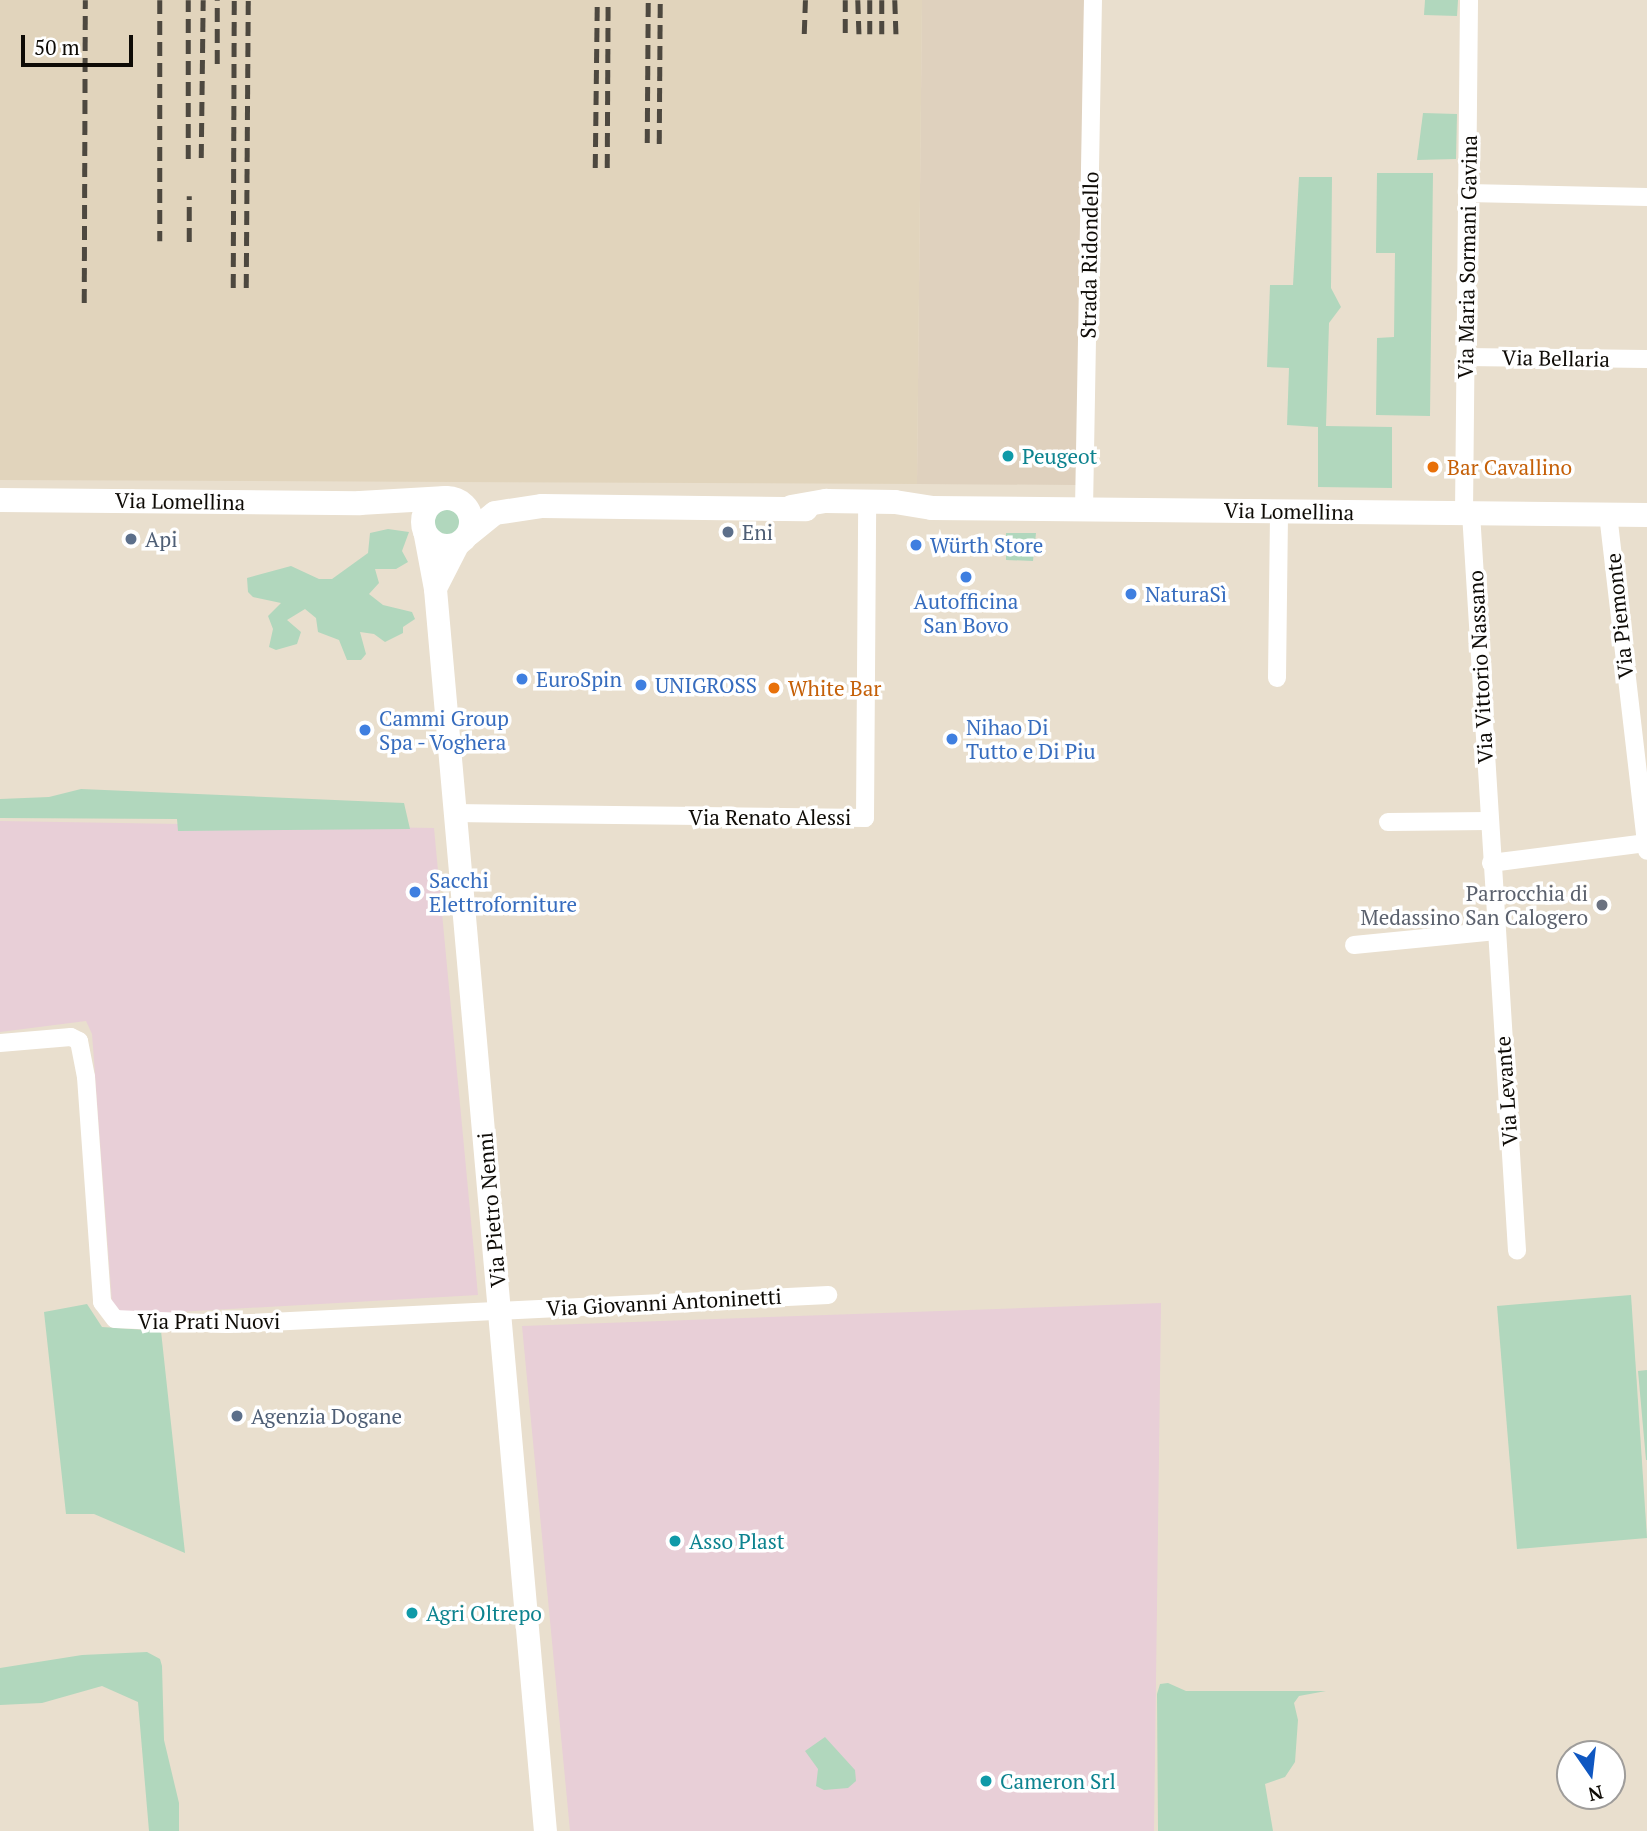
<!DOCTYPE html>
<meta charset="utf-8">
<style>
body{margin:0}
#map{position:relative;width:1647px;height:1831px;overflow:hidden;background:#e9dfce;font-family:"PT Serif",serif}
div>[style]{position:absolute}
.commercial>*{inset:0;background:#dfd1be}
.industrial>*{inset:0;background:#e8cfd7}
.built>*{inset:0;background:#e1d4bc}
.green>*{inset:0;background:#b1d7bd}
.round{border-radius:50%}
.minor>*{height:18px;margin:-9px;padding:0 9px;transform-origin:9px;border-radius:9px;background:#fff}
.tertiary>*{height:23px;margin:-11.5px;padding:0 11.5px;transform-origin:11.5px;border-radius:11.5px;background:#fff}
.secondary>*{height:24px;margin:-12px;padding:0 12px;transform-origin:12px;border-radius:12px;background:#fff}
.secondary>.ring{margin:-12px;padding:0;box-sizing:content-box;background:none;border:24px solid #fff;border-radius:50%}
.rail>*{height:4.5px;margin-top:-2.25px;transform-origin:0;background:repeating-linear-gradient(90deg,#4d483f 0 14px,transparent 0 21px)}
.dots>*{width:19px;height:19px;translate:-50% -50%;box-sizing:border-box;border:4px solid #fff;border-radius:50%}
span{translate:-50% -50%;white-space:nowrap;text-align:center;line-height:1.15;-webkit-text-stroke:7px #fff;paint-order:stroke}
.street-label{font-size:21px;color:#0e0b06}
.culture-label{font-size:21px;color:#0d838f}
.left{translate:0 -50%;text-align:left}
.food-label{font-size:21px;color:#c56008}
.service-label{font-size:21px;color:#4e5e75}
.shop-label{font-size:21px;color:#366cbe}
.worship-label{font-size:21px;color:#5b616d}
.right{translate:-100% -50%;text-align:right}
.north{position:absolute;left:1556px;top:1740px;width:70px;height:70px;box-sizing:border-box;background:#fff;border:2px solid #9f9d9b;border-radius:50%;rotate:166deg;font-size:19px;font-weight:700;line-height:28px;text-align:center;color:#0e0b06}
.north::after{content:'';display:block;margin:auto;width:24px;height:32px;background:#0f57c1;clip-path:polygon(50% 0,100% 100%,50% 72%,0 100%)}
.scale{position:absolute;left:21px;top:35px;width:112px;height:32px;box-sizing:border-box;border:4px solid #0e0b06;border-top:0;padding-left:9px;font-size:21px;line-height:24px;white-space:nowrap;color:#0e0b06;-webkit-text-stroke:5px #fff;paint-order:stroke}
</style>
<div id="map">
<div class="commercial">
<i style="clip-path:polygon(922px 0,1084px 0,1077px 485px,917px 484px)"></i>
</div>
<div class="industrial">
<i style="clip-path:polygon(0 821px,434px 828px,478px 1295px,124px 1315px,112px 1302px,92px 1034px,86px 1021px,0 1032px)"></i>
<i style="clip-path:polygon(1161px 1303px,1154px 1831px,570px 1831px,522px 1326px)"></i>
</div>
<div class="built">
<i style="clip-path:polygon(0 0,922px 0,917px 484px,0 480px)"></i>
</div>
<div class="green">
<i style="clip-path:polygon(1425px 0,1458px 0,1457px 16px,1424px 15px)"></i>
<i style="clip-path:polygon(1423px 113px,1457px 114px,1456px 159px,1417px 160px)"></i>
<i style="clip-path:polygon(1377px 173px,1433px 173px,1430px 416px,1376px 415px,1377px 338px,1394px 337px,1395px 253px,1376px 253px)"></i>
<i style="clip-path:polygon(1299px 177px,1332px 177px,1331px 288px,1341px 307px,1329px 323px,1326px 426px,1392px 427px,1392px 488px,1318px 487px,1318px 427px,1287px 425px,1289px 368px,1267px 367px,1270px 285px,1293px 285px)"></i>
<i class="round" style="left:434px;top:509px;width:26px;height:26px"></i>
<i style="clip-path:polygon(388px 529px,409px 532px,402px 551px,408px 562px,396px 569px,375px 569px,379px 583px,369px 594px,383px 605px,412px 612px,415px 619px,403px 627px,403px 633px,385px 642px,374px 634px,360px 632px,366px 654px,361px 660px,347px 660px,339px 640px,318px 632px,316px 618px,305px 609px,287px 620px,301px 632px,297px 644px,276px 650px,269px 647px,273px 629px,268px 616px,281px 603px,253px 597px,248px 592px,247px 578px,291px 566px,319px 579px,332px 579px,368px 553px,370px 533px)"></i>
<i style="clip-path:polygon(1006px 533px,1036px 533px,1033px 561px,1006px 560px)"></i>
<i style="clip-path:polygon(81px 789px,404px 803px,410px 829px,178px 831px,177px 819px,0 818px,0 799px,49px 797px)"></i>
<i style="clip-path:polygon(1631px 1295px,1647px 1538px,1517px 1549px,1497px 1306px)"></i>
<i style="clip-path:polygon(87px 1304px,102px 1327px,161px 1331px,185px 1553px,94px 1514px,66px 1514px,44px 1312px)"></i>
<i style="clip-path:polygon(1647px 1370px,1647px 1460px,1646px 1460px,1638px 1371px)"></i>
<i style="clip-path:polygon(147px 1652px,160px 1659px,162px 1666px,164px 1740px,179px 1803px,179px 1831px,149px 1831px,138px 1702px,102px 1686px,42px 1703px,0 1705px,0 1668px,82px 1655px)"></i>
<i style="clip-path:polygon(1168px 1683px,1186px 1691px,1326px 1691px,1299px 1696px,1294px 1703px,1298px 1720px,1295px 1762px,1285px 1777px,1265px 1784px,1273px 1831px,1158px 1831px,1157px 1694px,1160px 1684px)"></i>
<i style="clip-path:polygon(825px 1737px,855px 1770px,856px 1781px,848px 1788px,824px 1790px,816px 1786px,818px 1769px,805px 1751px)"></i>
</div>
<div class="minor">
<i style="left:1467px;top:193px;width:180px;rotate:1.3deg"></i>
<i style="left:1465px;top:357px;width:182px;rotate:0.6deg"></i>
<i style="left:1084px;top:509px;width:509px;rotate:-88.99deg"></i>
<i style="left:1464px;top:513px;width:513px;rotate:-89.44deg"></i>
<i style="left:1471px;top:513px;width:739px;rotate:86.43deg"></i>
<i style="left:1608px;top:514px;width:339px;rotate:83.4deg"></i>
<i style="left:1277px;top:678px;width:167px;rotate:-89.3deg"></i>
<i style="left:454px;top:813px;width:411px;rotate:0.7deg"></i>
<i style="left:865px;top:818px;width:305px;rotate:-89.6deg"></i>
<i style="left:1388px;top:822px;width:101px;rotate:-0.6deg"></i>
<i style="left:1491px;top:863px;width:157px;rotate:-7.3deg"></i>
<i style="left:1354px;top:945px;width:143px;rotate:-5.6deg"></i>
<i style="left:0;top:1043px;width:71px;rotate:-4.8deg"></i>
<i style="left:71px;top:1037px;width:9px;rotate:27deg"></i>
<i style="left:79px;top:1041px;width:37px;rotate:79deg"></i>
<i style="left:86px;top:1077px;width:226px;rotate:85.9deg"></i>
<i style="left:102px;top:1302px;width:21px;rotate:53deg"></i>
<i style="left:115px;top:1319px;width:113px;rotate:2.5deg"></i>
<i style="left:228px;top:1324px;width:601px;rotate:-2.77deg"></i>
</div>
<div class="tertiary">
<i style="left:424px;top:530px;width:60px;rotate:79.4deg"></i>
<i style="left:435px;top:589px;width:1247px;rotate:84.94deg"></i>
<i style="left:436px;top:586px;width:46px;rotate:-62.9deg"></i>
</div>
<div class="secondary">
<i class="ring" style="left:423px;top:498px;width:24px;height:24px"></i>
<i style="left:0;top:500px;width:360px;rotate:0.5deg"></i>
<i style="left:360px;top:503px;width:86px;rotate:-3.3deg"></i>
<i style="left:791px;top:507px;width:36px;rotate:-10deg"></i>
<i style="left:826px;top:501px;width:69px;rotate:0.8deg"></i>
<i style="left:895px;top:502px;width:37px;rotate:9deg"></i>
<i style="left:932px;top:508px;width:715px;rotate:0.56deg"></i>
<i style="left:469px;top:534px;width:33px;rotate:-39deg"></i>
<i style="left:495px;top:513px;width:48px;rotate:-8.5deg"></i>
<i style="left:542px;top:506px;width:264px;rotate:0.7deg"></i>
</div>
<div class="rail">
<i style="left:160px;top:0;width:241px;rotate:90deg"></i>
<i style="left:858px;top:0;width:34px;rotate:88deg"></i>
<i style="left:870px;top:0;width:34px;rotate:90deg"></i>
<i style="left:882px;top:0;width:34px;rotate:90deg"></i>
<i style="left:895px;top:0;width:34px;rotate:88deg"></i>
<i style="left:845px;top:33px;width:33px;rotate:-90deg"></i>
<i style="left:804px;top:34px;width:34px;rotate:-88deg"></i>
<i style="left:217px;top:64px;width:64px;rotate:-90deg"></i>
<i style="left:647px;top:143px;width:143px;rotate:-89.6deg"></i>
<i style="left:659px;top:144px;width:144px;rotate:-89.6deg"></i>
<i style="left:201px;top:158px;width:158px;rotate:-89.3deg"></i>
<i style="left:188px;top:159px;width:159px;rotate:-90deg"></i>
<i style="left:595px;top:168px;width:168px;rotate:-89.3deg"></i>
<i style="left:607px;top:168px;width:168px;rotate:-89.7deg"></i>
<i style="left:189px;top:242px;width:46px;rotate:-90deg"></i>
<i style="left:233px;top:288px;width:288px;rotate:-89.8deg"></i>
<i style="left:246px;top:288px;width:288px;rotate:-89.6deg"></i>
<i style="left:84px;top:303px;width:303px;rotate:-89.8deg"></i>
</div>
<div class="dots">
<i style="left:1008px;top:456px;background:#0f9aa8"></i>
<i style="left:1433px;top:467px;background:#e8710a"></i>
<i style="left:728px;top:532px;background:#5c6f8a"></i>
<i style="left:131px;top:539px;background:#5c6f8a"></i>
<i style="left:916px;top:545px;background:#3f7fe0"></i>
<i style="left:966px;top:577px;background:#3f7fe0"></i>
<i style="left:1131px;top:594px;background:#3f7fe0"></i>
<i style="left:522px;top:679px;background:#3f7fe0"></i>
<i style="left:641px;top:685px;background:#3f7fe0"></i>
<i style="left:774px;top:688px;background:#e8710a"></i>
<i style="left:365px;top:730px;background:#3f7fe0"></i>
<i style="left:952px;top:739px;background:#3f7fe0"></i>
<i style="left:415px;top:892px;background:#3f7fe0"></i>
<i style="left:1602px;top:905px;background:#6b7280"></i>
<i style="left:237px;top:1416px;background:#5c6f8a"></i>
<i style="left:675px;top:1541px;background:#0f9aa8"></i>
<i style="left:412px;top:1613px;background:#0f9aa8"></i>
<i style="left:986px;top:1781px;background:#0f9aa8"></i>
</div>
<div class="street-label">
<span style="left:1089px;top:255px;rotate:-89deg">Strada Ridondello</span>
<span style="left:1467px;top:257px;rotate:-89deg">Via Maria Sormani Gavina</span>
<span style="left:1556px;top:358px;rotate:1deg">Via Bellaria</span>
<span style="left:180px;top:501px;rotate:1deg">Via Lomellina</span>
<span style="left:1289px;top:511px;rotate:1deg">Via Lomellina</span>
<span style="left:1619px;top:616px;rotate:-96deg">Via Piemonte</span>
<span style="left:1480px;top:667px;rotate:-93deg">Via Vittorio Nassano</span>
<span style="left:770px;top:817px">Via Renato Alessi</span>
<span style="left:1506px;top:1091px;rotate:-94deg">Via Levante</span>
<span style="left:491px;top:1210px;rotate:-95deg">Via Pietro Nenni</span>
<span style="left:664px;top:1302px;rotate:-3deg">Via Giovanni Antoninetti</span>
<span style="left:209px;top:1321px">Via Prati Nuovi</span>
</div>
<div class="culture-label">
<span class="left" style="left:1022px;top:456px">Peugeot</span>
<span class="left" style="left:689px;top:1541px">Asso Plast</span>
<span class="left" style="left:426px;top:1613px">Agri Oltrepo</span>
<span class="left" style="left:1000px;top:1781px">Cameron Srl</span>
</div>
<div class="food-label">
<span class="left" style="left:1447px;top:467px">Bar Cavallino</span>
<span class="left" style="left:788px;top:688px">White Bar</span>
</div>
<div class="service-label">
<span class="left" style="left:742px;top:532px">Eni</span>
<span class="left" style="left:145px;top:539px">Api</span>
<span class="left" style="left:251px;top:1416px">Agenzia Dogane</span>
</div>
<div class="shop-label">
<span class="left" style="left:930px;top:545px">Würth Store</span>
<span class="left" style="left:1145px;top:594px">NaturaSì</span>
<span style="left:966px;top:613px">Autofficina<br>San Bovo</span>
<span class="left" style="left:536px;top:679px">EuroSpin</span>
<span class="left" style="left:655px;top:685px">UNIGROSS</span>
<span class="left" style="left:379px;top:730px">Cammi Group<br>Spa - Voghera</span>
<span class="left" style="left:966px;top:739px">Nihao Di<br>Tutto e Di Piu</span>
<span class="left" style="left:429px;top:892px">Sacchi<br>Elettroforniture</span>
</div>
<div class="worship-label">
<span class="right" style="left:1588px;top:905px">Parrocchia di<br>Medassino San Calogero</span>
</div>
<div class="north">N</div>
<div class="scale">50 m</div>
</div>
